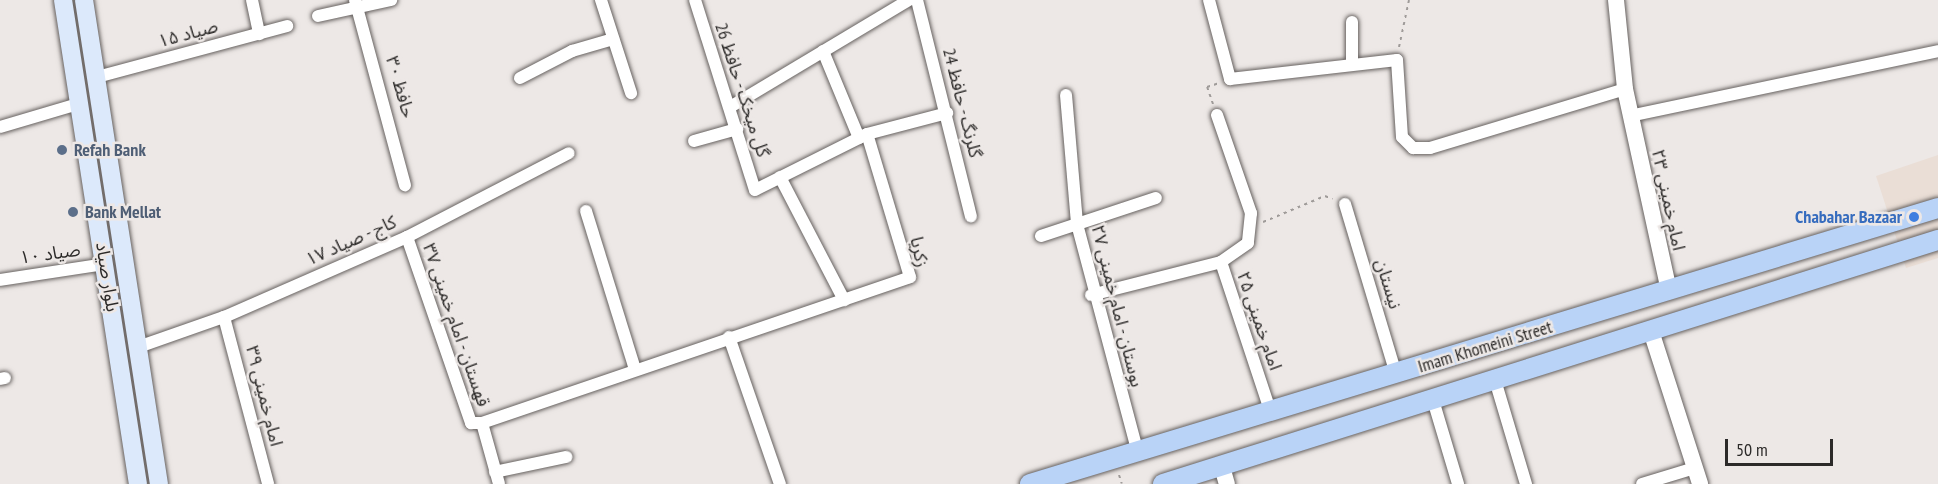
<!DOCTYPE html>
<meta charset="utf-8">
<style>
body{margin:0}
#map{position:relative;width:1938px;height:484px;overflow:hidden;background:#ede8e6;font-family:"PT Sans Narrow","Noto Sans Arabic",sans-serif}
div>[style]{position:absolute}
.built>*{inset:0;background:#eaded6}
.path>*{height:2px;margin-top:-1px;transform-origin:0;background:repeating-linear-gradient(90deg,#9f9b99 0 3px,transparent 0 7.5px)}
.roads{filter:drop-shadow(0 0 2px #66615f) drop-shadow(0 0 2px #66615f)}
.minor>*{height:12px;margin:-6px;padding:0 6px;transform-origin:6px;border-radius:6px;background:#fff}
.tertiary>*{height:16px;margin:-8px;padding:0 8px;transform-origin:8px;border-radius:8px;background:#fff}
.secondary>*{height:18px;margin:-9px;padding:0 9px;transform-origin:9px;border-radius:9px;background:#dce9fb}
.primary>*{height:20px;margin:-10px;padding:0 10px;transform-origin:10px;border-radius:10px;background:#b9d3f7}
.dots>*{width:16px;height:16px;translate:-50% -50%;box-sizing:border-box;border:3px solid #ede8e6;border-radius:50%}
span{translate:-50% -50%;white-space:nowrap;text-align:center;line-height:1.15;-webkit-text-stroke:5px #ede8e6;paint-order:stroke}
.street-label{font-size:18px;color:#2c2a29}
.service-label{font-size:18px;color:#4e5e75;font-weight:700}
.left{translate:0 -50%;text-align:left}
.shop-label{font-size:18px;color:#366cbe;font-weight:700}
.right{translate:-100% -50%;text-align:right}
.scale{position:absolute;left:1725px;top:439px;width:108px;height:27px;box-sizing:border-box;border:3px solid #2c2a29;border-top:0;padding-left:8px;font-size:18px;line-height:21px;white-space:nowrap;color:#2c2a29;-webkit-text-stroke:4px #ede8e6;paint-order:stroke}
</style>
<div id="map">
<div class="built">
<i style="clip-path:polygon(1938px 155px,1938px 258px,1906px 268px,1876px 176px)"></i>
</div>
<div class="path">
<i style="left:1399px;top:47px;width:48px;rotate:-78deg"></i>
<i style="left:1213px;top:104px;width:18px;rotate:-109deg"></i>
<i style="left:1207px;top:87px;width:13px;rotate:-18deg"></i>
<i style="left:1263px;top:222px;width:67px;rotate:-22.8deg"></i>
<i style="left:1325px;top:196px;width:8px;rotate:23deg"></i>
<i style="left:1119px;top:475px;width:9px;rotate:72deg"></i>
</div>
<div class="roads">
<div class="minor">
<i style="left:252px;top:0;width:35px;rotate:78deg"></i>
<i style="left:355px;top:0;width:192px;rotate:74.9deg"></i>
<i style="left:601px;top:0;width:98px;rotate:72.1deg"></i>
<i style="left:695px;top:0;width:199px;rotate:72.5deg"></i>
<i style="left:755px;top:190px;width:125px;rotate:-26.6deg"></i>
<i style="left:867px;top:134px;width:83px;rotate:-14.7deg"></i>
<i style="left:917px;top:0;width:223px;rotate:76deg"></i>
<i style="left:1209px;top:0;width:82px;rotate:75.1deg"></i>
<i style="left:1230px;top:79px;width:168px;rotate:-6.5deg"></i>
<i style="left:1397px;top:60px;width:77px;rotate:86.3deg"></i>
<i style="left:1402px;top:137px;width:16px;rotate:45deg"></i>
<i style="left:1413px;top:148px;width:17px"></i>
<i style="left:1430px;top:148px;width:204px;rotate:-16.8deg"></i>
<i style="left:318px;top:16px;width:75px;rotate:-12.4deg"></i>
<i style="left:1352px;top:22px;width:41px;rotate:90deg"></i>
<i style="left:823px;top:51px;width:94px;rotate:67.5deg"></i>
<i style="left:97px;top:77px;width:197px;rotate:-15deg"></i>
<i style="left:520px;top:78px;width:59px;rotate:-27.4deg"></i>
<i style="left:572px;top:51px;width:43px;rotate:-16.3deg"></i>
<i style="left:1066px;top:95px;width:129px;rotate:85.1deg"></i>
<i style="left:1077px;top:224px;width:237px;rotate:75.1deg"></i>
<i style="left:730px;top:107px;width:209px;rotate:-30.9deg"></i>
<i style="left:1217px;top:115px;width:104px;rotate:70.9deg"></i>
<i style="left:1251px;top:213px;width:30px;rotate:96deg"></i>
<i style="left:1248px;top:243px;width:33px;rotate:145deg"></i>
<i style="left:1221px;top:262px;width:159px;rotate:71.7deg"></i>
<i style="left:1630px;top:116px;width:315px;rotate:-11.9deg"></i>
<i style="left:0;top:127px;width:84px;rotate:-16.5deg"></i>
<i style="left:694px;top:141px;width:45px;rotate:-15.6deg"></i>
<i style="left:780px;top:177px;width:139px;rotate:62.5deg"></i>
<i style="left:1345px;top:204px;width:177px;rotate:73.3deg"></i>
<i style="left:586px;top:211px;width:165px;rotate:72.8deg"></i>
<i style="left:1041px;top:236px;width:121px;rotate:-18.3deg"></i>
<i style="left:407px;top:237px;width:197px;rotate:71deg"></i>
<i style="left:471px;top:423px;width:11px"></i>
<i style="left:482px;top:423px;width:63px;rotate:74.4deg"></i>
<i style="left:0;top:280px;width:106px;rotate:-8.7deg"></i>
<i style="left:1091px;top:295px;width:134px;rotate:-14.2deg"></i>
<i style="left:224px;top:317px;width:173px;rotate:75.2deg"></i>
<i style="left:729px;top:337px;width:156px;rotate:70.9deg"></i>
<i style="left:141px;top:346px;width:88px;rotate:-19.3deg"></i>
<i style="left:224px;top:317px;width:200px;rotate:-23.6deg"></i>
<i style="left:407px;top:237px;width:182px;rotate:-27.4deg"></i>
<i style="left:0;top:379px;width:5px;rotate:-11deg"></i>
<i style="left:1495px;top:380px;width:109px;rotate:73.4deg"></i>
<i style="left:1433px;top:400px;width:88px;rotate:73.4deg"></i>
<i style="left:482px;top:423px;width:452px;rotate:-18.8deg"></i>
<i style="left:910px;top:277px;width:149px;rotate:-106.7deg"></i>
<i style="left:495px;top:472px;width:73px;rotate:-11.9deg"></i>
<i style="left:1642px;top:484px;width:55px;rotate:-16.8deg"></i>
</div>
<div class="tertiary">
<i style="left:1616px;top:0;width:89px;rotate:84.2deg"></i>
<i style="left:1625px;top:89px;width:207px;rotate:77.7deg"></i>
<i style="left:1651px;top:331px;width:161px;rotate:72.2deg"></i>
<i style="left:1222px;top:467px;width:18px;rotate:74deg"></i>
</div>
<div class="secondary">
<i style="left:63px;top:0;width:490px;rotate:81.2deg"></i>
<i style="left:84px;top:0;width:490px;rotate:81.2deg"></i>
</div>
<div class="primary">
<i style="left:1030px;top:484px;width:949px;rotate:-16.91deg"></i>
<i style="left:1163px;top:484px;width:813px;rotate:-17.48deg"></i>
</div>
</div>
<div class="dots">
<i style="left:62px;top:150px;background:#5c6f8a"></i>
<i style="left:73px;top:212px;background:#5c6f8a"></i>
<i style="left:1914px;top:217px;background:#3f7fe0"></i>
</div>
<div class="street-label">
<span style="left:188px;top:34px;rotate:-15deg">صیاد ۱۵</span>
<span style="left:400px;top:87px;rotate:74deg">حافظ ۳۰</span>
<span style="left:742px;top:90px;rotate:72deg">گل میخک - حافظ 26</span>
<span style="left:962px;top:103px;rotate:76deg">گلرنگ - حافظ 24</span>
<span style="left:1668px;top:200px;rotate:78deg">امام خمینی ۲۳</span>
<span style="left:351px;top:241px;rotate:-24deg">کاج - صیاد ۱۷</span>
<span style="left:919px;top:252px;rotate:78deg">زکریا</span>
<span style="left:50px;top:254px;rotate:-8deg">صیاد ۱۰</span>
<span style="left:107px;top:277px;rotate:81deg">بلوار صیاد</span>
<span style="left:1388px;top:284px;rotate:73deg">نیستان</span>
<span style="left:1117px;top:306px;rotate:76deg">بوستان - امام خمینی ۲۷</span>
<span style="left:1259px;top:321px;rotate:71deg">امام خمینی ۲۵</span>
<span style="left:456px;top:325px;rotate:71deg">قهستان - امام خمینی ۳۷</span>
<span style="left:1485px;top:347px;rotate:-17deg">Imam Khomeini Street</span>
<span style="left:264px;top:396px;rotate:76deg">امام خمینی ۳۹</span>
</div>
<div class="service-label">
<span class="left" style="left:74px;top:150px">Refah Bank</span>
<span class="left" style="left:85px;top:212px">Bank Mellat</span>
</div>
<div class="shop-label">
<span class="right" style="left:1902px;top:217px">Chabahar Bazaar</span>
</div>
<div class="scale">50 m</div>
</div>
